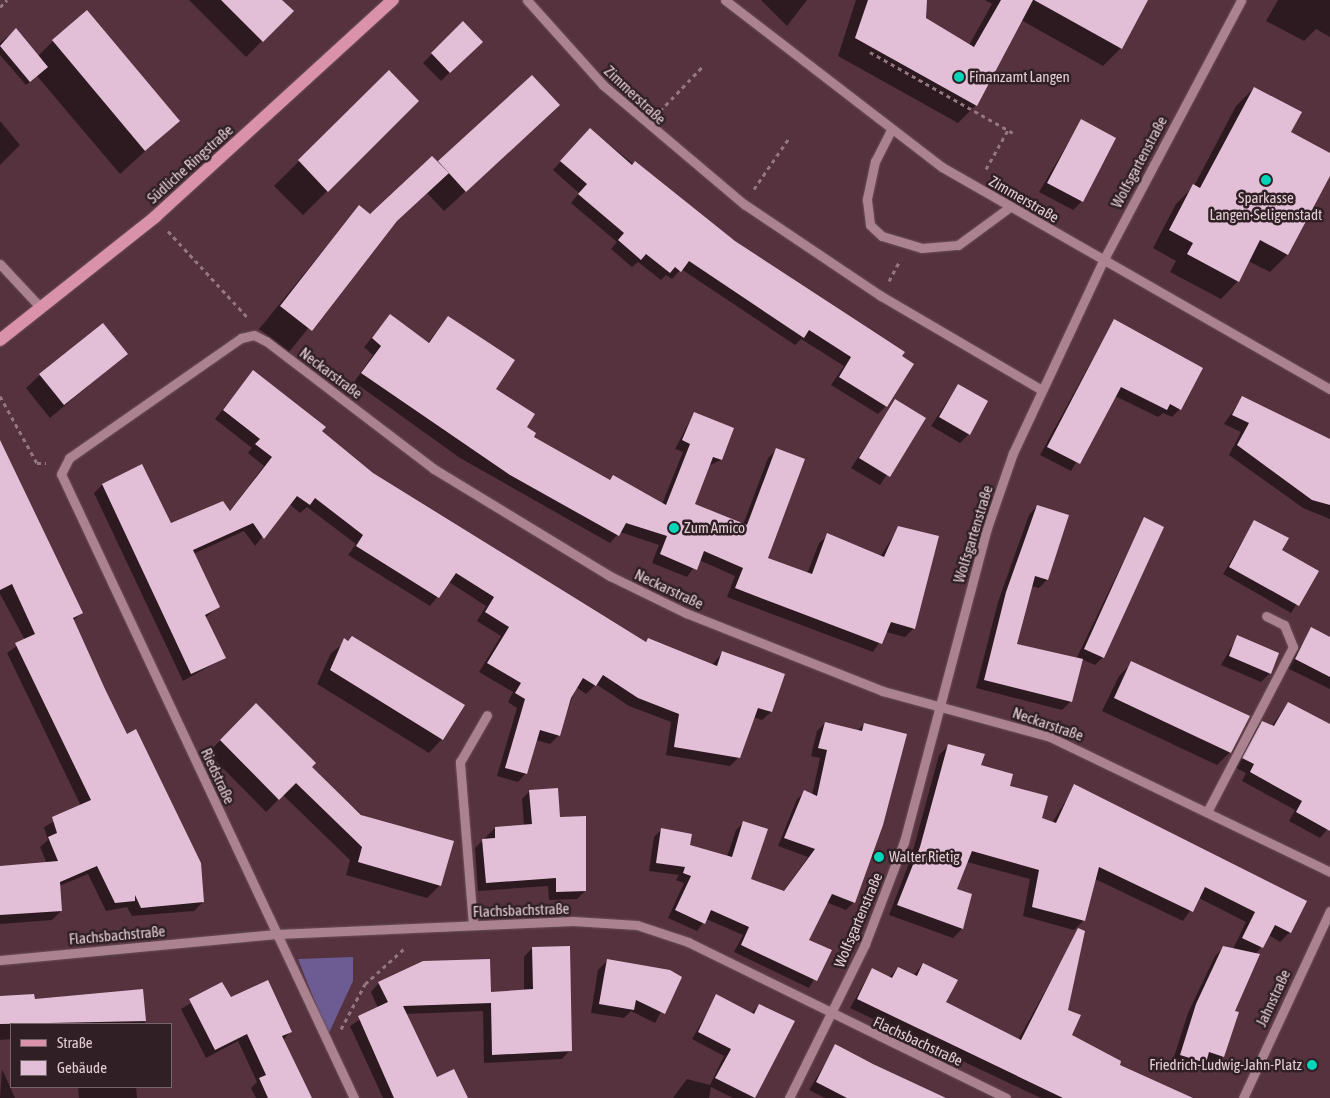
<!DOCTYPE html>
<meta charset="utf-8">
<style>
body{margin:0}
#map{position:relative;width:1330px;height:1098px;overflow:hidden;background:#55323e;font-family:"Asap Condensed",sans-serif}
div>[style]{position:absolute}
.green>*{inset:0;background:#6d5c93}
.shadow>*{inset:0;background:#0007}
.building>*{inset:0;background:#e3bfd7}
.path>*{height:3px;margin-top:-1.5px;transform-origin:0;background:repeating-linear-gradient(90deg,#957781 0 4px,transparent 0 8px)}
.roads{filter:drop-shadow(0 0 1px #6c4f59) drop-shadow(0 0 1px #6c4f59)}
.minor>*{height:9px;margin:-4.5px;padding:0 4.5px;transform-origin:4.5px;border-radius:4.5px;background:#ab8390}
.major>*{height:12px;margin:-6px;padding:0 6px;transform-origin:6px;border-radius:6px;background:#d992aa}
.dots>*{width:14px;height:14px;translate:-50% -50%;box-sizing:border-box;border:2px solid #302025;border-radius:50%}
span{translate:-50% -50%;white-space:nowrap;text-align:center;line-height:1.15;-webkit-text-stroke:5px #302025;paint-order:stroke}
.poi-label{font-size:15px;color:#e3ccd3}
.left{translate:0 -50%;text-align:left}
.right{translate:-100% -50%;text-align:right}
.street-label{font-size:15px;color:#e3ccd3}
.legend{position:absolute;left:10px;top:1023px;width:162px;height:65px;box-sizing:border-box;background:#302025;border:1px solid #78656b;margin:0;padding:6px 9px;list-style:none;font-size:15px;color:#e3ccd3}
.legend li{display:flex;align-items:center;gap:10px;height:25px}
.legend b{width:25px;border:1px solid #78656b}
</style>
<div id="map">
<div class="green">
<i style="clip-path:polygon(353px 957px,353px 981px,328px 1035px,298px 959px)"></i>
</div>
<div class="shadow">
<i style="clip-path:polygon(189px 0,280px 0,292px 11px,246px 57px)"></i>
<i style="clip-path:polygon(761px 0,807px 0,787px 26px)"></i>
<i style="clip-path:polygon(856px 0,920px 0,925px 19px,969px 45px,992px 4px,985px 0,1135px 0,1121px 48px,1103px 66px,1021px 20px,976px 105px,958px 123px,838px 56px)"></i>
<i style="clip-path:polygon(1278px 0,1330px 0,1330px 37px,1316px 29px,1304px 41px,1266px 21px)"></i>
<i style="clip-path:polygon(463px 23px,481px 42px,441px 81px,423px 63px)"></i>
<i style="clip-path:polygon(16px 30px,38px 56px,53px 41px,178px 121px,120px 174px,37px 76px,26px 85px,0 55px,0 43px)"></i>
<i style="clip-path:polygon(389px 72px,418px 101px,303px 215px,274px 186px)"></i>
<i style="clip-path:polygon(532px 77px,537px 126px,444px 211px,427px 193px,392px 225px,289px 352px,259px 329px,359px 207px,370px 216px,438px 164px)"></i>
<i style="clip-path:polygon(1254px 88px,1289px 133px,1330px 154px,1330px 174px,1287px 255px,1270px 272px,1248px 261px,1238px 281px,1221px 299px,1170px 272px,1176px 261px,1153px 248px,1176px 204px,1194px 186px,1236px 106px)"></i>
<i style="clip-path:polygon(0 121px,20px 145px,0 165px)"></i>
<i style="clip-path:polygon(1081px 121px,1082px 201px,1073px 210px,1039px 192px)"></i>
<i style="clip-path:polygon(590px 129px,683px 204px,832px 309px,886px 406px,878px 414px,831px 385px,844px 366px,801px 339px,795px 345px,681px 269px,672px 279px,666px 275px,661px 280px,638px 262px,632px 267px,611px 249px,617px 242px,571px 203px,579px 193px,553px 170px)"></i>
<i style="clip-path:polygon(390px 316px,427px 344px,448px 317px,494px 390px,532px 437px,608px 481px,613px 476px,662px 504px,683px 452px,675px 449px,694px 413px,733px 428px,721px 460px,708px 466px,693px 505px,743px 525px,768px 458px,776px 450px,766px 558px,807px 574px,819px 543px,828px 535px,880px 557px,899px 527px,914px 628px,905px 637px,886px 632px,873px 652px,727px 597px,735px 576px,699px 560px,687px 577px,652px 563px,659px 545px,620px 532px,610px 543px,460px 458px,354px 382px,373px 355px,364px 347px)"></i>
<i style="clip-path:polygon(1114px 320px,1180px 409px,1172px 417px,1163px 413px,1158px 417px,1115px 396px,1071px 471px,1040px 455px)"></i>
<i style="clip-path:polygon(126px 354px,50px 418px,26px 388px,40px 375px)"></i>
<i style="clip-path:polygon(253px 371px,372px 474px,645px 642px,648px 639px,712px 665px,722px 653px,784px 675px,771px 712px,762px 720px,753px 717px,739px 757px,730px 766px,666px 755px,671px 722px,629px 706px,596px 684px,586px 694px,576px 687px,559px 735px,550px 744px,536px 740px,526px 773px,518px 782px,497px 776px,517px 708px,508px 702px,513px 692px,479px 672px,501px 636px,477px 621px,486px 606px,449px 582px,430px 606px,348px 555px,356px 544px,307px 507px,300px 513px,289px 504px,255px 546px,244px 531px,193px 554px,218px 607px,205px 618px,224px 658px,183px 681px,94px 493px,102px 485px,170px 525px,229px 512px,264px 466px,248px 453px,252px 448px,215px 419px)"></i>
<i style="clip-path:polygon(958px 385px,969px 434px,960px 443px,931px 426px)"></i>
<i style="clip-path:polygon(1242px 398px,1330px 462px,1330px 519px,1303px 508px,1229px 455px,1241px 432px,1224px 424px)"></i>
<i style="clip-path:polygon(896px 401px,924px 418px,880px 485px,851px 468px)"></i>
<i style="clip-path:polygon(0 443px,81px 613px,73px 621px,203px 902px,194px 911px,132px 916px,127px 907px,106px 911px,88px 874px,59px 886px,61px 911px,52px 920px,0 924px,0 867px,47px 864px,40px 847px,48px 840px,44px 827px,81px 806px,7px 653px,25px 640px,0 594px)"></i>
<i style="clip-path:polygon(1037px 506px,1047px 580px,1039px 588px,1031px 586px,1015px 645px,1071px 701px,1062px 710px,976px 688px,998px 602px,1029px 515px)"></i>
<i style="clip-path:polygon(1144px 519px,1103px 657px,1095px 665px,1077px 657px)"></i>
<i style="clip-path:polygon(1254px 522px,1280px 550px,1317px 572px,1291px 613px,1223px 574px)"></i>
<i style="clip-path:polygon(1312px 629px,1330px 638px,1330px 689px,1287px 668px)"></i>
<i style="clip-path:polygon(1238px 636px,1270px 673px,1261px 682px,1221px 665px)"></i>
<i style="clip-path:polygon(352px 637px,442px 739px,429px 753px,317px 684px,331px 653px)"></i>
<i style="clip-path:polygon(1132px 663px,1248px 716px,1230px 752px,1217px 765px,1102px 711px,1119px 676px)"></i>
<i style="clip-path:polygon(1288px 703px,1330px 726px,1330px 826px,1320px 838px,1289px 821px,1295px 810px,1242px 781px,1246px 773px,1234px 767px,1253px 731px,1262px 722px,1271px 727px)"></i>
<i style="clip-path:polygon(256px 704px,310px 768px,440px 885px,427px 898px,346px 875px,350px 860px,283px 795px,266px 812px,208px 753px)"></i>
<i style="clip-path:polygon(825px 723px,857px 731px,864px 724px,854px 902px,846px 910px,826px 902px,807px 940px,830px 951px,809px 988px,734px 952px,743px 935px,706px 919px,697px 931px,668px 918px,684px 883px,676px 880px,679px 875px,649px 871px,654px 837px,661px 830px,689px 846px,727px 857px,736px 830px,744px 822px,749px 880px,783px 892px,808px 857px,778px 846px,797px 799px,805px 792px,812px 795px,820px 758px,811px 756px,817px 731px)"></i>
<i style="clip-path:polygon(949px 745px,1009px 787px,1041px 818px,1052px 823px,1075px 786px,1290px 932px,1280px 942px,1269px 935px,1256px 954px,1233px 1012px,1223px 1056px,1215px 1065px,1205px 1061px,1196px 1070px,1172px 1063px,1188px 1013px,1215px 956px,1224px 947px,1233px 949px,1246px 922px,1199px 898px,1183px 921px,1095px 879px,1084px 920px,1074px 930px,1023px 916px,1030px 879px,967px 862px,956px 890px,962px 929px,953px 938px,889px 915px,911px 858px,939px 755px)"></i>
<i style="clip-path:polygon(530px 791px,559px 818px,585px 891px,577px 899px,549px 900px,548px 886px,478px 891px,475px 848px,495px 828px,524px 826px,522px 799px)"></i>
<i style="clip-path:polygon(1079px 930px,1067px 1010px,1071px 1036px,1118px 1066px,1186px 1098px,1041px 1098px,850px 1008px,872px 969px,889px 978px,898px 968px,913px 976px,923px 964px,945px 1003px,1018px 1040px)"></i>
<i style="clip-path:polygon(532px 948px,570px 1050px,562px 1059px,484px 1063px,483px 1011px,405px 1014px,437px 1079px,467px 1098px,383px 1098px,350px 1026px,378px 1008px,371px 992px,379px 983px,490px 993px,524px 991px,524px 957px)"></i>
<i style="clip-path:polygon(607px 961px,680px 977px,655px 1023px,631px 1011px,624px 1018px,591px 1013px,598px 970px)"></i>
<i style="clip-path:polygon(222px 984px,230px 999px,290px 1032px,283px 1040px,309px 1098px,256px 1098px,251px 1088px,257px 1082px,238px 1041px,206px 1058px,181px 1009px)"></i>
<i style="clip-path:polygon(142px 990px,145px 1024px,11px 1024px,11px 1039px,0 1040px,0 997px,33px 1000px)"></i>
<i style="clip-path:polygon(717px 996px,751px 1014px,759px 1005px,793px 1022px,754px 1098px,733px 1098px,711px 1087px,709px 1098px,673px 1098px,687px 1079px,710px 1085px,724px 1056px,692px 1039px)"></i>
<i style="clip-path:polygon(836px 1046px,944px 1098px,825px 1098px,809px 1090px)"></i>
<i style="clip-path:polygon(2px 1069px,15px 1098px,0 1098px)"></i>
<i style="clip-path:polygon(78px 1087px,136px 1087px,137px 1098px,79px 1098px)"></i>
</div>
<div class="building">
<i style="clip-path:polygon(221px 0,282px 0,294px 11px,263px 42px)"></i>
<i style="clip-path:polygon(868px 0,927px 0,926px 18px,974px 47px,1001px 0,1033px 0,977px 106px,855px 38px)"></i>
<i style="clip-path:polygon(1034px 0,1148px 0,1122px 49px)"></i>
<i style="clip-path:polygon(87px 10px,180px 121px,145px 151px,52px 40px)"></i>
<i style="clip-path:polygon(463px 21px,483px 42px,450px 73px,431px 53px)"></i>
<i style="clip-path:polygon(16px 28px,48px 67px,30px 82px,0 46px)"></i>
<i style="clip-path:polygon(389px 70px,419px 101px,328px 192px,298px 160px)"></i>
<i style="clip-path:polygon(532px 75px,560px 105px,466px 192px,438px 161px)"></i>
<i style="clip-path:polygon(1254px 87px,1302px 112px,1291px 132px,1330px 153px,1330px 176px,1288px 255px,1260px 240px,1239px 282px,1187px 254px,1193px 243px,1169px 230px,1193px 184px,1200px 188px)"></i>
<i style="clip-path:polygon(1081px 119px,1116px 138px,1083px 202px,1047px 183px)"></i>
<i style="clip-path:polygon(590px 128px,632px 165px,635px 161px,735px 241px,905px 352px,902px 356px,914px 364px,887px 407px,839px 377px,851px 357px,809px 330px,804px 338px,689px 261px,681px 272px,675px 267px,670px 273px,646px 254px,641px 260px,618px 240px,624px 233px,578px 194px,587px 184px,560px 161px)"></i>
<i style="clip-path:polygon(432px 156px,449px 173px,397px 221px,312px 331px,280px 306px,359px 205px,370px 214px)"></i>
<i style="clip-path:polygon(390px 314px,429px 343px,448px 316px,515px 360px,496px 389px,535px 414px,527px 427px,536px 433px,534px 437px,610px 480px,613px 475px,666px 505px,690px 444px,682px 440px,694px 412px,734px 428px,722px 460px,713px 457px,695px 504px,747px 525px,776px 448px,805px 459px,768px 558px,812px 574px,827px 533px,884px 557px,898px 526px,939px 536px,915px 629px,891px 622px,882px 644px,774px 603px,735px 588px,743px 568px,704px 551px,697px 570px,660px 554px,667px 536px,626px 523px,619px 536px,510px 475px,361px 373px,381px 346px,372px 338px)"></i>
<i style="clip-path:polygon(1114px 319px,1203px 368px,1181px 410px,1170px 404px,1167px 410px,1121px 387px,1080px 464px,1047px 447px)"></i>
<i style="clip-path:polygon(103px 323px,128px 354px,64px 405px,39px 374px)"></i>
<i style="clip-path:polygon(253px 370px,326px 427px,322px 431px,373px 473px,646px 642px,648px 638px,717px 666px,722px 651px,785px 674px,772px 712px,758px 708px,740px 758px,674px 747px,679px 714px,638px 698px,603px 675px,596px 686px,583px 678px,571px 698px,560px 736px,540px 730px,527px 774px,505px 768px,525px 699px,515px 693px,521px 683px,487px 663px,509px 627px,485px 612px,494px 597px,456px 573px,439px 598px,356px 546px,363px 535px,315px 498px,310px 505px,297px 496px,264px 539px,253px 523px,193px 550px,220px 607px,205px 615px,226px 658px,191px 674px,102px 484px,142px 464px,171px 523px,223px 501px,230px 511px,272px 457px,255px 444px,260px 439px,223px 410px)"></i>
<i style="clip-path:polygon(958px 384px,988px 401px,970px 435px,939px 417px)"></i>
<i style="clip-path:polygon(1242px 396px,1330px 439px,1330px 505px,1312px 500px,1237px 445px,1249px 423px,1232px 415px)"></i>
<i style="clip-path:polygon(895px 399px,926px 418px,890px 477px,859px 458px)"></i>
<i style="clip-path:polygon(0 440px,83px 613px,73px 618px,105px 689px,127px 734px,136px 729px,201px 863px,204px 902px,141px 908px,135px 895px,135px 901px,115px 903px,97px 866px,60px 882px,62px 911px,0 915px,0 866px,58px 861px,48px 837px,57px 833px,52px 817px,91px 800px,15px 643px,35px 634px,12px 584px,0 590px)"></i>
<i style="clip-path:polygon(1037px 505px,1069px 515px,1048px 580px,1035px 576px,1017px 644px,1083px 659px,1072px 702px,984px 680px,1006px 592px)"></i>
<i style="clip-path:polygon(1144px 517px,1164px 527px,1104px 658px,1084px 649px)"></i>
<i style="clip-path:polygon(1254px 520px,1289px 538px,1282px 550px,1319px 571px,1299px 606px,1229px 567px)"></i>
<i style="clip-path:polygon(1311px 627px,1330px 637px,1330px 677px,1295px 659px)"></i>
<i style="clip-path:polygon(1237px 635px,1279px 653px,1271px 674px,1229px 656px)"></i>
<i style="clip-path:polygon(352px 636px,465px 705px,443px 740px,330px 670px,344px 638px,348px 641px)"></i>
<i style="clip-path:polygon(1131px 661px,1250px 716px,1231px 753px,1114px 698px)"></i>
<i style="clip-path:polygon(1288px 702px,1330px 724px,1330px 831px,1296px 812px,1302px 801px,1250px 772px,1254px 764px,1242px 758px,1262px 721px,1274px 726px)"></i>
<i style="clip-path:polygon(256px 703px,316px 763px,312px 767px,361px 815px,454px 841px,441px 886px,358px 862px,362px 847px,296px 783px,279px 800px,220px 740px)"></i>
<i style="clip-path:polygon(825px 722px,862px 731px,864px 723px,907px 734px,883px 825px,855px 903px,832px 894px,809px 940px,832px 950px,817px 981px,741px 945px,749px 927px,711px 910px,705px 924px,675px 910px,691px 876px,683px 873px,685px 867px,656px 863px,661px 828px,692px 834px,690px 845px,732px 857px,743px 821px,768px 829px,751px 879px,784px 891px,815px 849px,784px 838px,804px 790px,817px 796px,827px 750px,818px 748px)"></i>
<i style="clip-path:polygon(948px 744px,985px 754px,981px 765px,1013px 774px,1010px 786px,1048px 796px,1042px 818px,1056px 823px,1074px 784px,1307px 901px,1291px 933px,1275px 925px,1263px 948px,1242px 938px,1255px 912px,1205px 887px,1193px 912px,1099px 867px,1085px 921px,1032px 907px,1039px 870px,972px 851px,957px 889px,972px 894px,963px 929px,897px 905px,920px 847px)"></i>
<i style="clip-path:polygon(558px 788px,560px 817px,586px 816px,586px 891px,556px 892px,556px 878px,486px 883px,482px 839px,495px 838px,495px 827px,532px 824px,529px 790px)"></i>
<i style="clip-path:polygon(1078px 928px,1085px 931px,1068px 1010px,1081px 1015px,1072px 1035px,1121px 1061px,1120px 1065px,1193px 1098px,1063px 1098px,857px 999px,872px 968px,892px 978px,898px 967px,917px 976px,923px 963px,958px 980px,946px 1002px,1021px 1040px)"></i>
<i style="clip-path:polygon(570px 946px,572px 1051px,492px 1055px,491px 1003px,403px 1006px,437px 1077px,454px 1069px,468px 1098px,394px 1098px,358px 1016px,388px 1002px,378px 982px,423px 961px,490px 959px,491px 992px,533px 989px,532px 947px)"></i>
<i style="clip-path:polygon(1223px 946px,1260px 954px,1235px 1011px,1239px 1012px,1224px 1057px,1209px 1052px,1206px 1063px,1180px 1055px,1196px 1004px)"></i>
<i style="clip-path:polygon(607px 959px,670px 970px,682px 977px,665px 1014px,636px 1000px,634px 1010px,599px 1004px)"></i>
<i style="clip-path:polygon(268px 980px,292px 1032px,282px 1036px,312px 1098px,268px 1098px,259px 1078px,266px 1075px,247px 1034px,215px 1050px,189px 999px,222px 982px,231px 997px)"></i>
<i style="clip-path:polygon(143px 989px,146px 1021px,0 1024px,0 996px,34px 994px,35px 999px)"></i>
<i style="clip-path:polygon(716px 994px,754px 1014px,759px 1004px,795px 1021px,755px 1098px,715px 1078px,731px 1049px,698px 1032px)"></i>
<i style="clip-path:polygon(835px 1044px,873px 1064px,946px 1098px,847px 1098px,816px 1082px)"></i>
</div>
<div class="path">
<i style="left:0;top:7px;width:10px;rotate:-45deg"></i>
<i style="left:870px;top:52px;width:164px;rotate:29.5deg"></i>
<i style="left:660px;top:111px;width:61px;rotate:-46.3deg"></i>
<i style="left:986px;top:169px;width:45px;rotate:-60.6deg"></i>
<i style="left:754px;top:189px;width:62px;rotate:-55.5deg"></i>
<i style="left:168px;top:231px;width:118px;rotate:47.4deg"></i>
<i style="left:889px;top:281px;width:24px;rotate:-62deg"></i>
<i style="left:0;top:396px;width:77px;rotate:61.1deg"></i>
<i style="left:37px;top:463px;width:9px"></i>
<i style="left:341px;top:1029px;width:51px;rotate:-61.9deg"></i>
<i style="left:365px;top:984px;width:55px;rotate:-42.1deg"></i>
</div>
<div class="roads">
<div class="minor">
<i style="left:527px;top:0;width:114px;rotate:48.2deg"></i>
<i style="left:603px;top:85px;width:185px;rotate:40.2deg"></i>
<i style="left:744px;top:204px;width:165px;rotate:33.9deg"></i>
<i style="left:881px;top:296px;width:184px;rotate:30.3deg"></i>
<i style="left:725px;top:0;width:274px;rotate:37.6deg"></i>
<i style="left:942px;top:167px;width:447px;rotate:29.8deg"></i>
<i style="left:891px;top:130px;width:35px;rotate:117deg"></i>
<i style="left:875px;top:161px;width:40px;rotate:102deg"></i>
<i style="left:867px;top:200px;width:25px;rotate:83deg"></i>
<i style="left:870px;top:225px;width:16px;rotate:43deg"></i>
<i style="left:882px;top:236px;width:42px;rotate:16.7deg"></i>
<i style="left:922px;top:248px;width:36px;rotate:-5deg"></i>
<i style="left:958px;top:245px;width:64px;rotate:-36.2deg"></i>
<i style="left:0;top:264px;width:60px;rotate:47deg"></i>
<i style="left:1207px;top:812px;width:186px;rotate:-62.5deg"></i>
<i style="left:1293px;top:647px;width:24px;rotate:-112deg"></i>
<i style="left:1284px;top:625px;width:20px;rotate:-153deg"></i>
<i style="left:473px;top:925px;width:164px;rotate:-94.6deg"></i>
<i style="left:460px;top:762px;width:54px;rotate:-60.1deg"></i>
<i style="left:0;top:960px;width:278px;rotate:-5.4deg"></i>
<i style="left:277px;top:934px;width:296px;rotate:-2.5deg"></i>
<i style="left:573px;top:921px;width:64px;rotate:3.6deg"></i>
<i style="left:637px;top:925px;width:54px;rotate:18.4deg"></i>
<i style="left:688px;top:942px;width:354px;rotate:26.1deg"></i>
<i style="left:354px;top:1098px;width:689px;rotate:-115.15deg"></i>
<i style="left:61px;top:474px;width:18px;rotate:-63deg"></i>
<i style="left:69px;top:458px;width:210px;rotate:-34.9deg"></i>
<i style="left:241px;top:338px;width:13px;rotate:-13deg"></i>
<i style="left:254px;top:335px;width:13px;rotate:27deg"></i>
<i style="left:266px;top:341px;width:211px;rotate:37.3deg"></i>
<i style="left:434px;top:469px;width:206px;rotate:31.3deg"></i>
<i style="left:610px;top:576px;width:85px;rotate:26deg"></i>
<i style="left:686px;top:613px;width:212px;rotate:21.6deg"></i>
<i style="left:883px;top:691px;width:171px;rotate:15.3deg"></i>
<i style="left:1048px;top:736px;width:313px;rotate:25.7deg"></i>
<i style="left:789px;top:1098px;width:172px;rotate:-63.7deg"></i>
<i style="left:865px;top:944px;width:109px;rotate:-69.1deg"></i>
<i style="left:904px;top:842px;width:325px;rotate:-75.2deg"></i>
<i style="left:987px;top:528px;width:79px;rotate:-70.9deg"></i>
<i style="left:1013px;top:453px;width:212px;rotate:-64.9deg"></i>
<i style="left:1103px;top:261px;width:295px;rotate:-62.1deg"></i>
<i style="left:1243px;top:1098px;width:206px;rotate:-65.1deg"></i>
</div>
<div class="major">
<i style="left:0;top:340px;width:198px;rotate:-38.4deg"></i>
<i style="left:155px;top:217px;width:322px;rotate:-42.4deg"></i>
</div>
</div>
<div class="dots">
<i style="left:959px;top:77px;background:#00d5b7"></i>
<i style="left:1266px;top:180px;background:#00d5b7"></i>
<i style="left:674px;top:528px;background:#00d5b7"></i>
<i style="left:879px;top:857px;background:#00d5b7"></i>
<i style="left:1312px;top:1065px;background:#00d5b7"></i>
</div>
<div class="poi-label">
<span class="left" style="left:969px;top:77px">Finanzamt Langen</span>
<span style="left:1266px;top:206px">Sparkasse<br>Langen-Seligenstadt</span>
<span class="left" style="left:684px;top:528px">Zum Amico</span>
<span class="left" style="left:889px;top:857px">Walter Rietig</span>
<span class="right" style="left:1302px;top:1065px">Friedrich-Ludwig-Jahn-Platz</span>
</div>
<div class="street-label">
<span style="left:635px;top:95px;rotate:43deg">Zimmerstraße</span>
<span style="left:1139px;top:162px;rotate:-62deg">Wolfsgartenstraße</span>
<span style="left:190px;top:164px;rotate:-42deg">Südliche Ringstraße</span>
<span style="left:1024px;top:199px;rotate:30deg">Zimmerstraße</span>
<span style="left:331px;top:373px;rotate:37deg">Neckarstraße</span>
<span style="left:973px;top:534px;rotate:-73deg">Wolfsgartenstraße</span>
<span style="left:669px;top:589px;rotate:25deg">Neckarstraße</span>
<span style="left:1048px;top:724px;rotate:19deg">Neckarstraße</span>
<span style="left:218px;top:776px;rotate:65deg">Riedstraße</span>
<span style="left:521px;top:910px;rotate:-2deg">Flachsbachstraße</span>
<span style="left:858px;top:920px;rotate:-67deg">Wolfsgartenstraße</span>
<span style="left:117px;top:935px;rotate:-5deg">Flachsbachstraße</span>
<span style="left:1273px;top:998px;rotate:-65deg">Jahnstraße</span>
<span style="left:918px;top:1041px;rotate:25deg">Flachsbachstraße</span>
</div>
<ul class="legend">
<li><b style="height:6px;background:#d992aa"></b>Straße</li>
<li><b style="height:14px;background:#e3bfd7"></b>Gebäude</li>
</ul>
</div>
